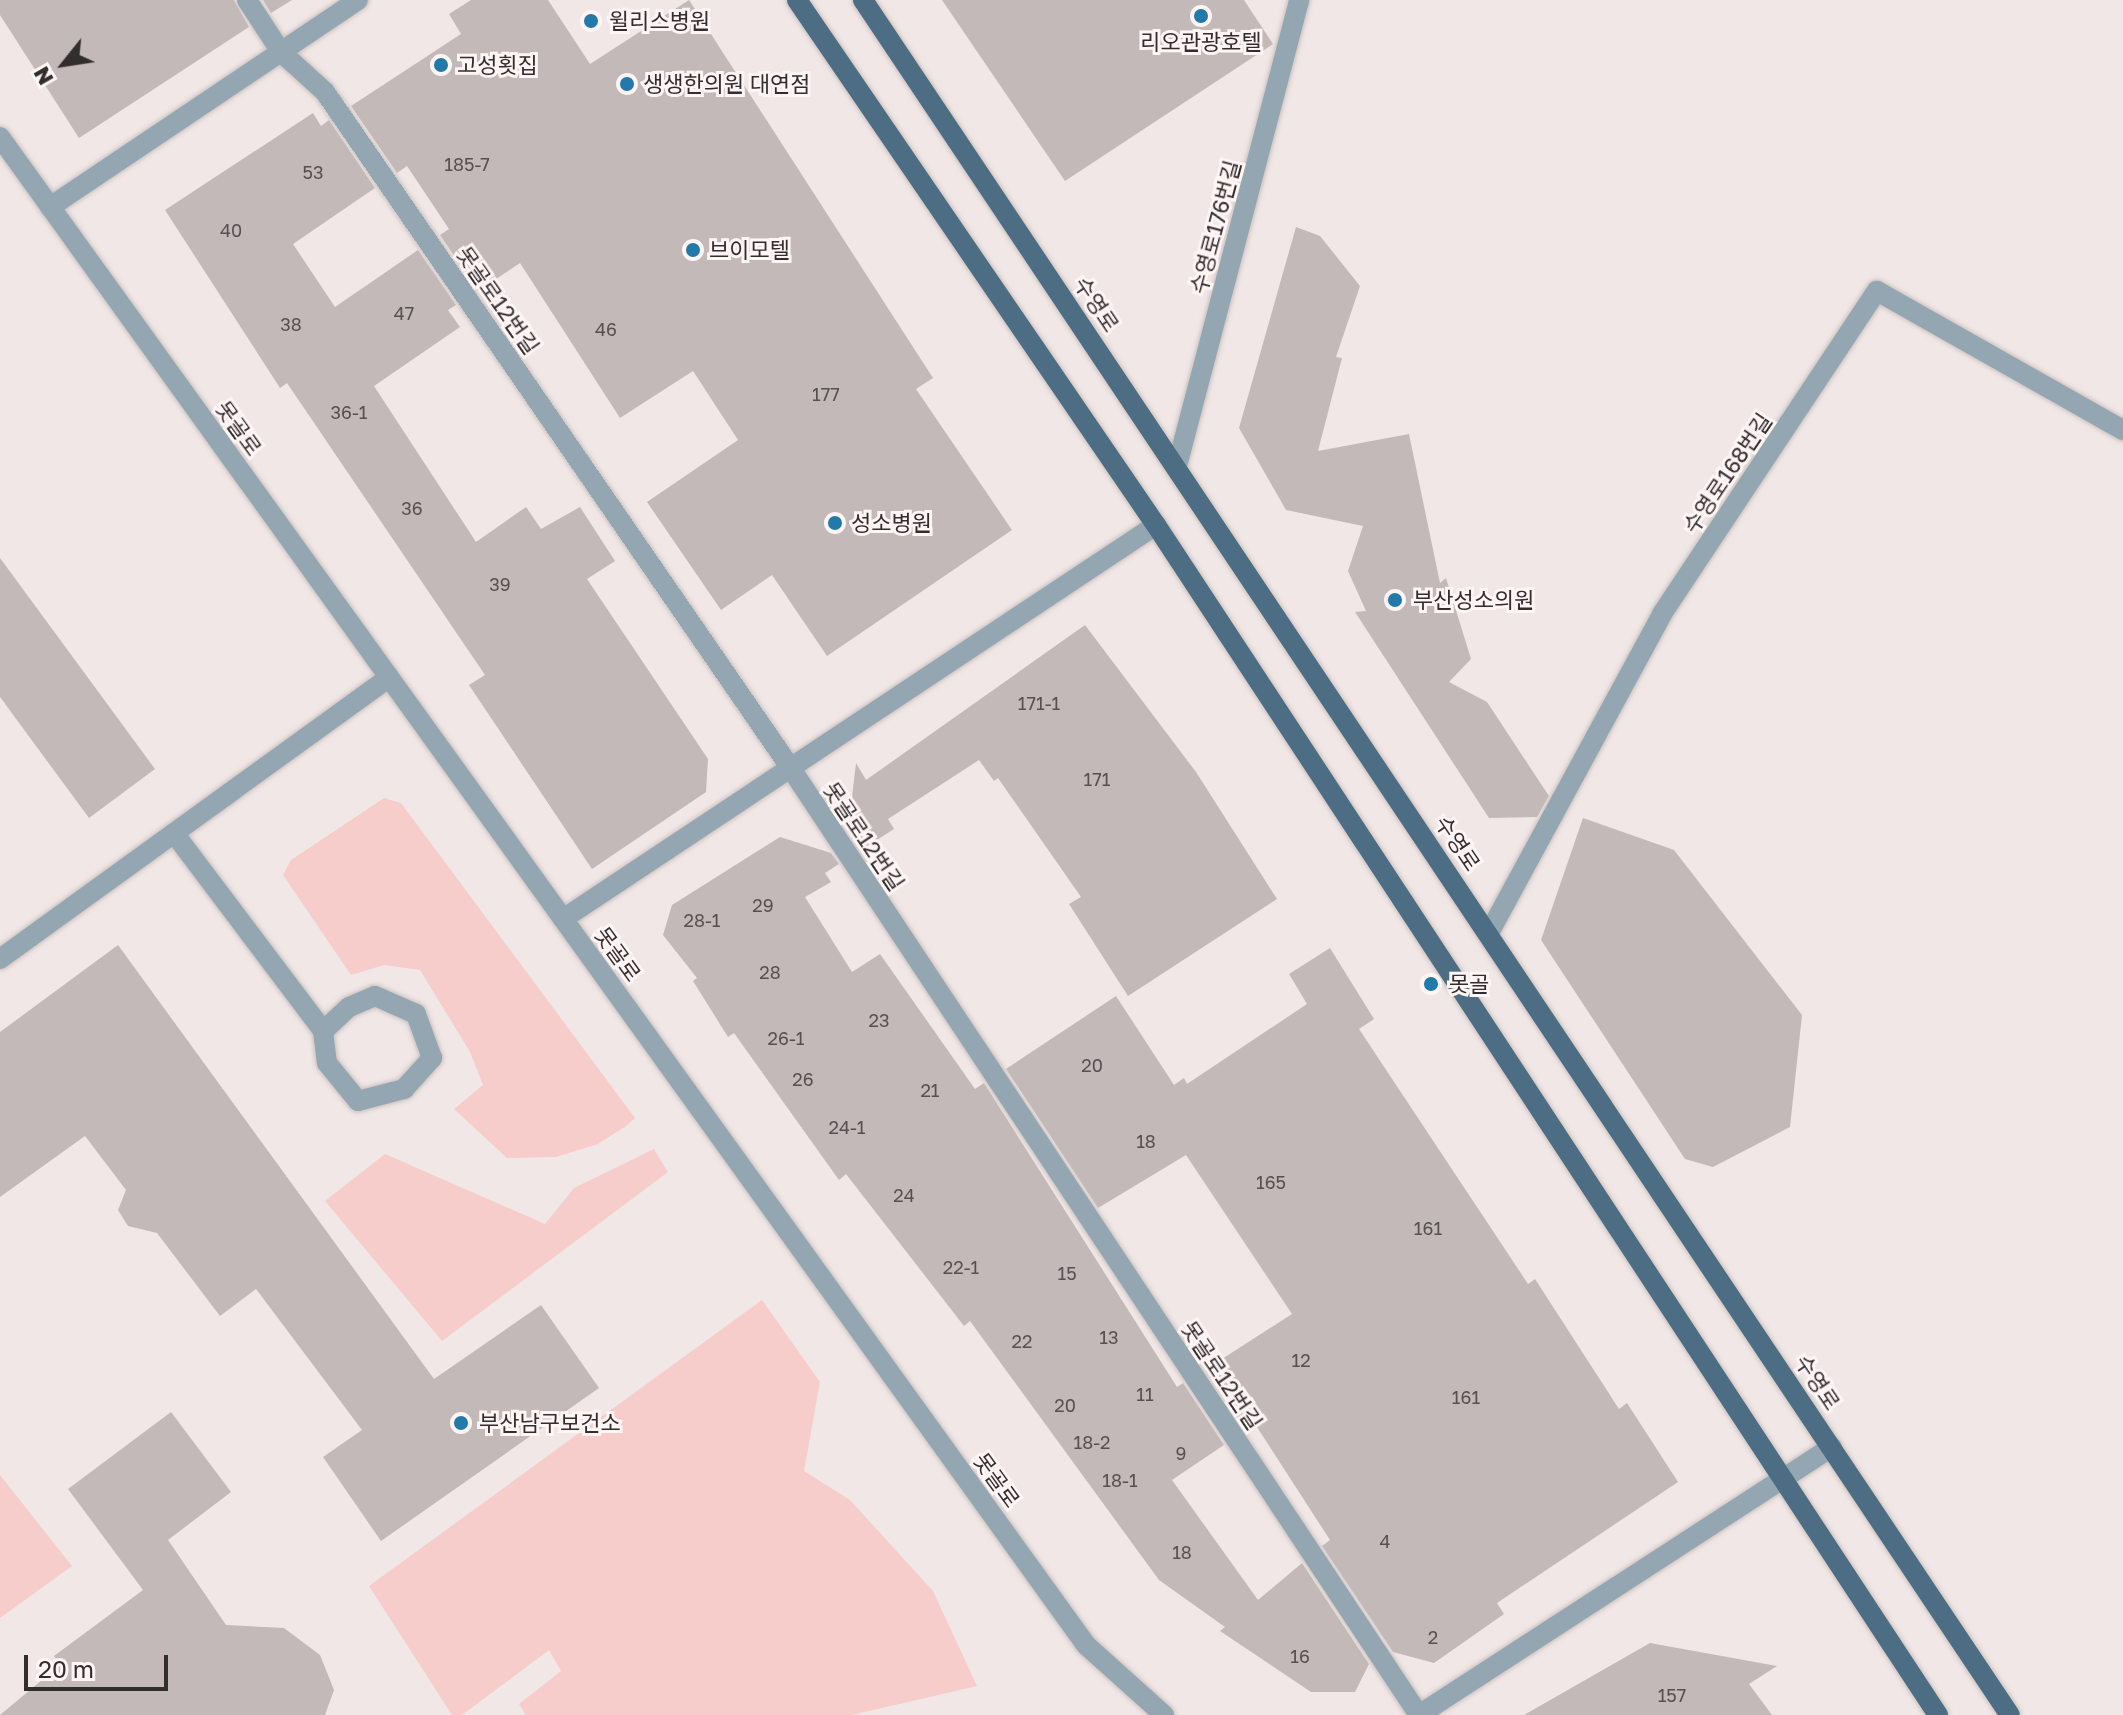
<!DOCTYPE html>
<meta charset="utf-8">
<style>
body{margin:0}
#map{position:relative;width:2123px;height:1715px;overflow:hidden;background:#f1e7e6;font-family:"Golos Text","Noto Sans KR",sans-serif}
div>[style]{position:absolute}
.green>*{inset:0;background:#f6cdca}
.building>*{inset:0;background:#c3b9b8}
.roads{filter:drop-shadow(0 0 2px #cbc2c1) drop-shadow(0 0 2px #cbc2c1)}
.minor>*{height:20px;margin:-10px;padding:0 10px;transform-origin:10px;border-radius:10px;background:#94a6b2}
.major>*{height:20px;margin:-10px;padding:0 10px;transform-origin:10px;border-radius:10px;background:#4c6d83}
.dots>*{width:22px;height:22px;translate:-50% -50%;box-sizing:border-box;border:4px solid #fff5f4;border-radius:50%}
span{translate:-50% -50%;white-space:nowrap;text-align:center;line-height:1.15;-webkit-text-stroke:6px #fff5f4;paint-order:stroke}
.number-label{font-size:18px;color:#565150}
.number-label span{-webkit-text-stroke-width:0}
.poi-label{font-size:22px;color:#322e2e}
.left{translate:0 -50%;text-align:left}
.street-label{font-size:22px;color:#322e2e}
.north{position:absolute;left:24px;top:24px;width:80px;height:80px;-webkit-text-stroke:6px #fff5f4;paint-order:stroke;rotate:240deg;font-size:22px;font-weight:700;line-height:32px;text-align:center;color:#322e2e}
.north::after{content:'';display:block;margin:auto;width:28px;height:36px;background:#322e2e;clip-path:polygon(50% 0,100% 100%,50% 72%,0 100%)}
.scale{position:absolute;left:24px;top:1655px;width:144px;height:36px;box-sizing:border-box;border:4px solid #322e2e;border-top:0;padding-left:10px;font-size:24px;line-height:28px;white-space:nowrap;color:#322e2e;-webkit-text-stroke:6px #fff5f4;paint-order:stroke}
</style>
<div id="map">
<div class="green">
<i style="clip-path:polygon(384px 798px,401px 803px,635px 1118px,626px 1126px,598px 1144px,556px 1157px,507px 1158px,454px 1109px,483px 1085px,470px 1052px,420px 970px,384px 965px,351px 975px,283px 875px,291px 860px)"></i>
<i style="clip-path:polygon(654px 1149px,668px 1172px,442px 1341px,325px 1201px,385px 1154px,545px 1224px,574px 1188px)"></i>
<i style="clip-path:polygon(762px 1300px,820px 1382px,804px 1471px,850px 1500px,933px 1591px,977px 1686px,852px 1715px,526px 1715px,519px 1704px,561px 1671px,549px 1650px,462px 1715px,452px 1715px,369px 1586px)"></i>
<i style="clip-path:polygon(0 1475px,72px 1566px,0 1618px)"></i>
</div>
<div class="building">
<i style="clip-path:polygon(0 0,234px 0,249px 27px,79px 138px,0 15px)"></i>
<i style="clip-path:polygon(263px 0,292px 0,271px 13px)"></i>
<i style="clip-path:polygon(471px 0,548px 0,590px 64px,689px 0,933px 378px,916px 389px,1012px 530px,827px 656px,772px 575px,721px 610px,647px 502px,738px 440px,693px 371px,620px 418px,520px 263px,478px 291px,440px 235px,449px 229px,407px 166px,397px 173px,351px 106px,461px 34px,449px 14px)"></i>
<i style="clip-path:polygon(942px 0,1244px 0,1273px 44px,1065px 181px)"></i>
<i style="clip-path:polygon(313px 113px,321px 126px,329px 120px,375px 188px,293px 244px,335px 307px,418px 250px,456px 305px,448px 310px,460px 327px,374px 386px,476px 542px,526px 507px,541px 529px,580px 507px,615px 561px,587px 579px,708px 759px,706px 792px,592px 869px,469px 685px,485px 675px,287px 383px,280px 388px,165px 210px)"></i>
<i style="clip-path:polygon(1296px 227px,1320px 236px,1360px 286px,1336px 357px,1342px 358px,1318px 451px,1409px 434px,1440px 583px,1446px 578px,1471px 659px,1449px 682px,1487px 702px,1549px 796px,1537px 817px,1489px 818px,1355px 612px,1366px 611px,1348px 571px,1363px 526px,1286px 510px,1239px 428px)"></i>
<i style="clip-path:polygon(0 558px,155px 769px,89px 818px,0 697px)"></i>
<i style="clip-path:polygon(1085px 625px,1196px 772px,1277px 899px,1128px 996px,1069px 904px,1081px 897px,998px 778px,994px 781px,979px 760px,888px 819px,894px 829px,861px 850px,848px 831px,856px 763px,866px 780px)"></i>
<i style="clip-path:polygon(1583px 818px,1674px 850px,1802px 1015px,1790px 1127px,1713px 1167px,1685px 1159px,1541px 940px)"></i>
<i style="clip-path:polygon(780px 837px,831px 853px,839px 864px,825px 873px,831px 882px,805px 897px,852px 972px,880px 954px,975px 1089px,984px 1083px,1177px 1387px,1183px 1383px,1224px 1445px,1172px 1480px,1258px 1600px,1302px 1563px,1369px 1664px,1355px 1692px,1311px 1692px,1220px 1631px,1225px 1627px,1159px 1580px,970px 1321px,964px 1326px,846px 1174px,839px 1180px,734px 1033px,728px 1037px,693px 981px,697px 978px,663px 935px,672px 905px)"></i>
<i style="clip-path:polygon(118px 945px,434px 1379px,541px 1305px,599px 1388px,381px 1541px,323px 1457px,362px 1430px,256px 1289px,220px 1316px,157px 1233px,128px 1226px,118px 1210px,126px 1190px,85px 1136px,0 1197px,0 1032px)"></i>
<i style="clip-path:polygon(1330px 948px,1374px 1019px,1359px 1029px,1528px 1284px,1535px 1279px,1619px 1409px,1627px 1403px,1678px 1482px,1497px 1603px,1504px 1614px,1434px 1663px,1393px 1652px,1322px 1546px,1330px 1540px,1255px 1424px,1246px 1430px,1205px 1370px,1292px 1314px,1186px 1155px,1098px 1208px,1006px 1069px,1116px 996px,1174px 1085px,1184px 1078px,1187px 1084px,1307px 1004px,1289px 974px)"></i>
<i style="clip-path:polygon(171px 1412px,231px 1492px,168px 1540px,226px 1625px,284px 1628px,320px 1655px,334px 1690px,325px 1715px,0 1715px,60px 1665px,54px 1656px,143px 1590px,68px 1489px)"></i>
<i style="clip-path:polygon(1650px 1643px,1777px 1666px,1749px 1684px,1772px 1715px,1524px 1715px)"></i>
</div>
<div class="roads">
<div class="minor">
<i style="left:247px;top:0;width:62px;rotate:56.8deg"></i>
<i style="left:281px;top:52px;width:59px;rotate:42.3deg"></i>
<i style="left:325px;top:92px;width:820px;rotate:55.44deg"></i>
<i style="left:790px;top:767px;width:1138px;rotate:56.44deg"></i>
<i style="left:0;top:137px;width:1858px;rotate:54.24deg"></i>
<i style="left:1086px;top:1645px;width:105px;rotate:41.9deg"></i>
<i style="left:50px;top:207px;width:371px;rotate:-33.9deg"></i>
<i style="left:1177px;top:466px;width:482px;rotate:-75.3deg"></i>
<i style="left:174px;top:833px;width:248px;rotate:53deg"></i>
<i style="left:323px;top:1031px;width:32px;rotate:83deg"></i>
<i style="left:327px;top:1063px;width:49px;rotate:50.8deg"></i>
<i style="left:358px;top:1101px;width:48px;rotate:-14.6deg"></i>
<i style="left:404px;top:1089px;width:42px;rotate:-47.9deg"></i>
<i style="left:432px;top:1058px;width:47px;rotate:-110deg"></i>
<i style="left:416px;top:1014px;width:45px;rotate:-156.3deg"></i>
<i style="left:375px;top:996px;width:28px;rotate:157deg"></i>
<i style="left:349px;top:1007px;width:35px;rotate:137deg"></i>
<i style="left:563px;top:919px;width:712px;rotate:-33.6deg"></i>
<i style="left:1489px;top:933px;width:363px;rotate:-61.5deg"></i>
<i style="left:1662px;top:614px;width:388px;rotate:-56.4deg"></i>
<i style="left:1877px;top:291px;width:283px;rotate:29.5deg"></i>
<i style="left:0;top:959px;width:480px;rotate:-35.9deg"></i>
<i style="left:1419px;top:1715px;width:492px;rotate:-33deg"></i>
</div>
<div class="major">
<i style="left:797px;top:0;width:636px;rotate:55.64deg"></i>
<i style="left:1156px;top:525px;width:1424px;rotate:56.69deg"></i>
<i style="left:863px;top:0;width:2063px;rotate:56.23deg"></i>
</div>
</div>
<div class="dots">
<i style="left:1201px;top:16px;background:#2379a9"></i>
<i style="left:591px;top:21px;background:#2379a9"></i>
<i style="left:441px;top:65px;background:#2379a9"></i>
<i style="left:627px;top:84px;background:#2379a9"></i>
<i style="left:693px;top:250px;background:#2379a9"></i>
<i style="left:835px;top:523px;background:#2379a9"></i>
<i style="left:1395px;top:600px;background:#2379a9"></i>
<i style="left:1431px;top:984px;background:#2379a9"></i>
<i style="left:461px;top:1423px;background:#2379a9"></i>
</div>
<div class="number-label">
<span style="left:467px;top:164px">185-7</span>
<span style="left:313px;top:172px">53</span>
<span style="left:231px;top:230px">40</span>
<span style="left:404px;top:313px">47</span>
<span style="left:291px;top:324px">38</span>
<span style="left:606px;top:329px">46</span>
<span style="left:826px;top:394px">177</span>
<span style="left:349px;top:412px">36-1</span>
<span style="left:412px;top:508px">36</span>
<span style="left:500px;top:584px">39</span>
<span style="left:1039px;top:703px">171-1</span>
<span style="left:1097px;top:779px">171</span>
<span style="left:763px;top:905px">29</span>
<span style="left:702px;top:920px">28-1</span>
<span style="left:770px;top:972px">28</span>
<span style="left:879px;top:1020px">23</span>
<span style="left:786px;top:1038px">26-1</span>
<span style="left:1092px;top:1065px">20</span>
<span style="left:803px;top:1079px">26</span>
<span style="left:930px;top:1090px">21</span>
<span style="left:847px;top:1127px">24-1</span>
<span style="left:1146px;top:1141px">18</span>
<span style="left:1271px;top:1182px">165</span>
<span style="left:904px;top:1195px">24</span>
<span style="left:1428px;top:1228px">161</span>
<span style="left:961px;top:1267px">22-1</span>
<span style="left:1067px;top:1273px">15</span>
<span style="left:1109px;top:1337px">13</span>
<span style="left:1022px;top:1341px">22</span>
<span style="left:1301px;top:1360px">12</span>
<span style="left:1145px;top:1394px">11</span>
<span style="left:1466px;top:1397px">161</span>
<span style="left:1065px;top:1405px">20</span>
<span style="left:1092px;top:1442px">18-2</span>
<span style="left:1181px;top:1453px">9</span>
<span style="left:1120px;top:1480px">18-1</span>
<span style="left:1385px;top:1541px">4</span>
<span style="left:1182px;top:1552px">18</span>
<span style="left:1433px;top:1637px">2</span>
<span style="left:1300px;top:1656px">16</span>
<span style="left:1672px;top:1695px">157</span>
</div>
<div class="poi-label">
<span class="left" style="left:609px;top:21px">윌리스병원</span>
<span style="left:1201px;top:42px">리오관광호텔</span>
<span class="left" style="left:457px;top:65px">고성횟집</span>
<span class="left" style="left:643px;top:84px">생생한의원 대연점</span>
<span class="left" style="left:709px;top:250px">브이모텔</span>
<span class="left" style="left:851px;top:523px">성소병원</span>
<span class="left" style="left:1413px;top:600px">부산성소의원</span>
<span class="left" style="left:1449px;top:984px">못골</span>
<span class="left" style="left:479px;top:1423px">부산남구보건소</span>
</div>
<div class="street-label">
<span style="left:1215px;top:227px;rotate:-75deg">수영로176번길</span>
<span style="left:498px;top:300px;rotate:55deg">못골로12번길</span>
<span style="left:1097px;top:304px;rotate:56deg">수영로</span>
<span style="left:239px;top:428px;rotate:54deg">못골로</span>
<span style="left:1727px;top:473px;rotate:-56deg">수영로168번길</span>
<span style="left:864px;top:836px;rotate:56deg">못골로12번길</span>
<span style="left:1458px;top:843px;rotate:56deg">수영로</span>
<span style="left:618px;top:954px;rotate:54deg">못골로</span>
<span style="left:1222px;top:1375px;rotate:56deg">못골로12번길</span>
<span style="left:1818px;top:1382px;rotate:56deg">수영로</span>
<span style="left:997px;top:1480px;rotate:54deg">못골로</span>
</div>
<div class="north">N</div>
<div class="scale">20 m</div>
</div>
